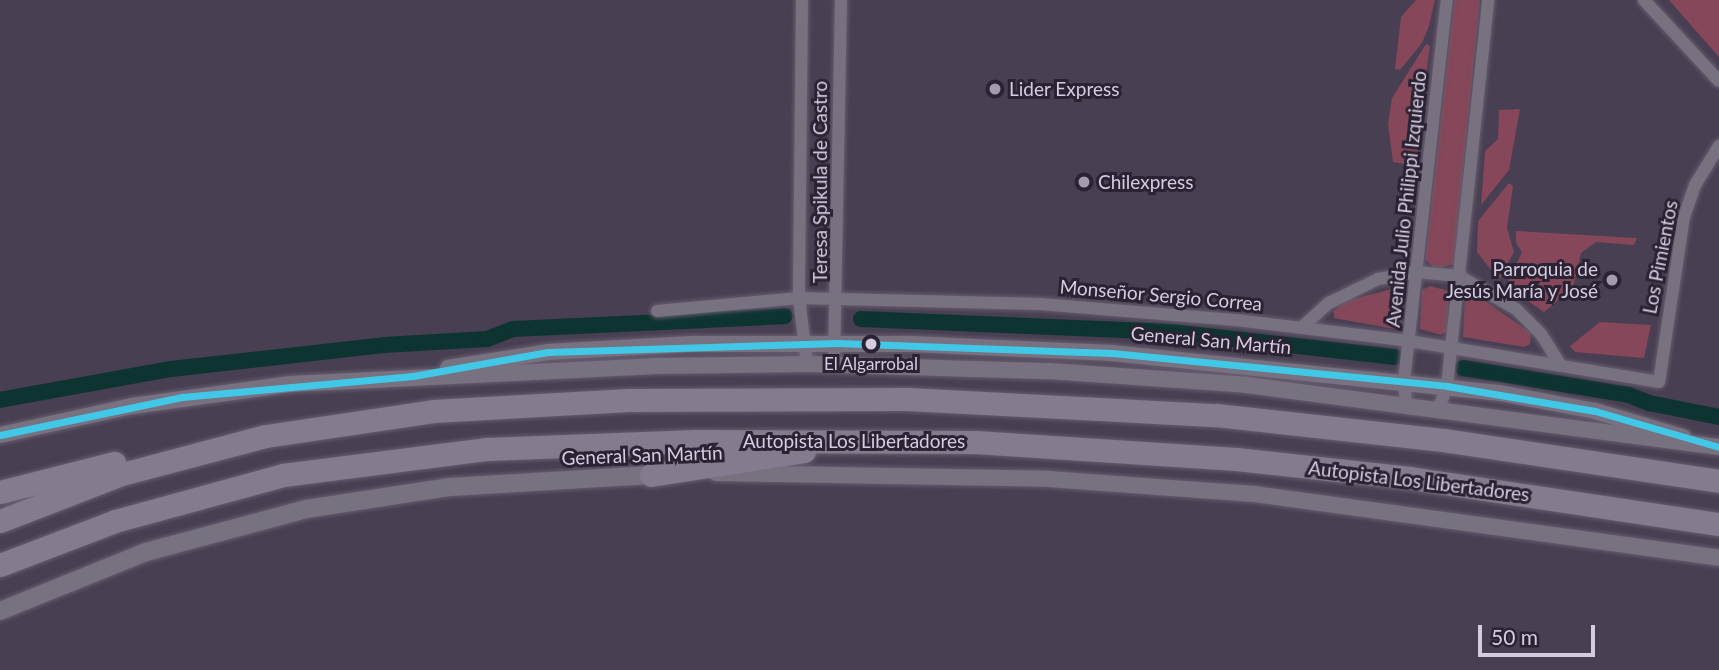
<!DOCTYPE html>
<meta charset="utf-8">
<style>
body{margin:0}
#map{position:relative;width:1719px;height:670px;overflow:hidden;background:#483f52;font-family:Lato,sans-serif}
div>[style]{position:absolute}
.green>*{inset:0;background:#854759}
.canal>*{height:16px;margin:-8px;padding:0 8px;transform-origin:8px;border-radius:8px;background:#0e3431}
.roads{filter:drop-shadow(0 0 2px #665d6f) drop-shadow(0 0 2px #665d6f)}
.minor>*{height:12px;margin:-6px;padding:0 6px;transform-origin:6px;border-radius:6px;background:#777180}
.tertiary>*{height:16px;margin:-8px;padding:0 8px;transform-origin:8px;border-radius:8px;background:#777180}
.secondary>*{height:18px;margin:-9px;padding:0 9px;transform-origin:9px;border-radius:9px;background:#777180}
.motorway>*{height:23px;margin:-11.5px;padding:0 11.5px;transform-origin:11.5px;border-radius:11.5px;background:#847b8e}
.bus-1>*{height:7px;margin:-3.5px;padding:0 3.5px;transform-origin:3.5px;border-radius:3.5px;background:#40c8e6}
.dots>*{width:19px;height:19px;translate:-50% -50%;box-sizing:border-box;border:4px solid #2a2333;border-radius:50%}
span{translate:-50% -50%;white-space:nowrap;text-align:center;line-height:1.15;-webkit-text-stroke:6px #2a2333;paint-order:stroke}
.bus-label{font-size:17px;color:#d6cce2}
.poi-label{font-size:19px;color:#d6cce2}
.left{translate:0 -50%;text-align:left}
.right{translate:-100% -50%;text-align:right}
.street-label{font-size:19px;color:#d6cce2}
.scale{position:absolute;left:1478px;top:625px;width:117px;height:32px;box-sizing:border-box;border:4px solid #d6cce2;border-top:0;padding-left:9px;font-size:21px;line-height:24px;white-space:nowrap;color:#d6cce2;-webkit-text-stroke:5px #2a2333;paint-order:stroke}
</style>
<div id="map">
<div class="green">
<i style="clip-path:polygon(1416px 0,1435px 0,1429px 26px,1422px 43px,1400px 70px,1395px 69px,1401px 17px)"></i>
<i style="clip-path:polygon(1454px 0,1480px 0,1454px 264px,1435px 269px,1425px 259px)"></i>
<i style="clip-path:polygon(1669px 0,1719px 0,1719px 57px)"></i>
<i style="clip-path:polygon(1426px 44px,1430px 46px,1423px 99px,1411px 111px,1408px 124px,1418px 146px,1415px 166px,1393px 162px,1388px 124px,1392px 98px)"></i>
<i style="clip-path:polygon(1520px 109px,1509px 170px,1481px 205px,1485px 151px,1498px 139px,1499px 110px)"></i>
<i style="clip-path:polygon(1509px 183px,1513px 186px,1507px 228px,1514px 252px,1499px 280px,1477px 252px,1478px 221px)"></i>
<i style="clip-path:polygon(1516px 231px,1637px 238px,1634px 245px,1596px 242px,1581px 253px,1573px 288px,1544px 312px,1506px 286px,1522px 252px,1516px 243px)"></i>
<i style="clip-path:polygon(1404px 286px,1400px 330px,1334px 318px,1334px 311px,1345px 301px)"></i>
<i style="clip-path:polygon(1430px 286px,1449px 291px,1447px 331px,1441px 335px,1420px 329px,1422px 290px)"></i>
<i style="clip-path:polygon(1475px 294px,1531px 333px,1530px 344px,1524px 347px,1463px 337px,1465px 296px)"></i>
<i style="clip-path:polygon(1600px 322px,1651px 325px,1644px 358px,1575px 352px,1570px 346px)"></i>
</div>
<div class="canal">
<i style="left:861px;top:319px;width:311px;rotate:2.4deg"></i>
<i style="left:1172px;top:332px;width:224px;rotate:6.4deg"></i>
<i style="left:1463px;top:368px;width:168px;rotate:9.2deg"></i>
<i style="left:1629px;top:395px;width:22px;rotate:22deg"></i>
<i style="left:1649px;top:403px;width:71px;rotate:11.3deg"></i>
<i style="left:0;top:400px;width:174px;rotate:-10.3deg"></i>
<i style="left:171px;top:369px;width:214px;rotate:-6.4deg"></i>
<i style="left:384px;top:345px;width:103px;rotate:-3.3deg"></i>
<i style="left:487px;top:339px;width:28px;rotate:-21deg"></i>
<i style="left:513px;top:329px;width:272px;rotate:-2.7deg"></i>
</div>
<div class="roads">
<div class="minor">
<i style="left:802px;top:0;width:298px;rotate:90.6deg"></i>
<i style="left:799px;top:298px;width:66px;rotate:83.1deg"></i>
<i style="left:1644px;top:0;width:110px;rotate:47.2deg"></i>
<i style="left:657px;top:311px;width:143px;rotate:-5.2deg"></i>
<i style="left:799px;top:298px;width:241px;rotate:1.4deg"></i>
<i style="left:1040px;top:304px;width:197px;rotate:4.7deg"></i>
<i style="left:1236px;top:320px;width:174px;rotate:6.9deg"></i>
<i style="left:1409px;top:341px;width:253px;rotate:9.3deg"></i>
<i style="left:1659px;top:382px;width:167px;rotate:-81.4deg"></i>
<i style="left:1684px;top:217px;width:34px;rotate:-71deg"></i>
<i style="left:1695px;top:185px;width:46px;rotate:-58.4deg"></i>
<i style="left:1301px;top:328px;width:38px;rotate:-42deg"></i>
<i style="left:1329px;top:303px;width:55px;rotate:-26.1deg"></i>
<i style="left:1378px;top:279px;width:40px;rotate:-10deg"></i>
<i style="left:1417px;top:272px;width:42px;rotate:5.4deg"></i>
<i style="left:1459px;top:276px;width:66px;rotate:30.1deg"></i>
<i style="left:1516px;top:309px;width:35px;rotate:45deg"></i>
<i style="left:1541px;top:334px;width:36px;rotate:58deg"></i>
<i style="left:834px;top:364px;width:364px;rotate:-88.9deg"></i>
<i style="left:1406px;top:403px;width:22px;rotate:-95deg"></i>
<i style="left:1404px;top:381px;width:383px;rotate:-83.6deg"></i>
<i style="left:1439px;top:408px;width:23px;rotate:-70deg"></i>
<i style="left:1447px;top:386px;width:388px;rotate:-83.9deg"></i>
</div>
<div class="tertiary">
<i style="left:448px;top:368px;width:101px;rotate:-9.1deg"></i>
<i style="left:548px;top:352px;width:144px;rotate:-3.2deg"></i>
<i style="left:692px;top:344px;width:220px"></i>
<i style="left:912px;top:344px;width:200px;rotate:2.6deg"></i>
<i style="left:1112px;top:353px;width:390px;rotate:5.9deg"></i>
<i style="left:1500px;top:393px;width:97px;rotate:10.7deg"></i>
<i style="left:1595px;top:411px;width:92px;rotate:16.5deg"></i>
<i style="left:0;top:435px;width:135px;rotate:-12.4deg"></i>
<i style="left:132px;top:406px;width:160px;rotate:-7.9deg"></i>
<i style="left:290px;top:384px;width:362px;rotate:-2.8deg"></i>
<i style="left:652px;top:366px;width:155px;rotate:-0.7deg"></i>
<i style="left:807px;top:364px;width:242px;rotate:1.7deg"></i>
<i style="left:1049px;top:371px;width:198px;rotate:4deg"></i>
<i style="left:1247px;top:385px;width:476px;rotate:7.5deg"></i>
<i style="left:716px;top:473px;width:333px;rotate:1deg"></i>
<i style="left:1049px;top:479px;width:206px;rotate:4.2deg"></i>
<i style="left:1254px;top:494px;width:469px;rotate:7.8deg"></i>
</div>
<div class="secondary">
<i style="left:0;top:611px;width:157px;rotate:-22deg"></i>
<i style="left:146px;top:552px;width:166px;rotate:-15deg"></i>
<i style="left:306px;top:509px;width:146px;rotate:-8.7deg"></i>
<i style="left:450px;top:487px;width:201px;rotate:-3.4deg"></i>
</div>
<div class="motorway">
<i style="left:651px;top:475px;width:155px;rotate:-8.9deg"></i>
<i style="left:0;top:492px;width:118px;rotate:-14.3deg"></i>
<i style="left:0;top:521px;width:131px;rotate:-21.1deg"></i>
<i style="left:122px;top:474px;width:149px;rotate:-14.8deg"></i>
<i style="left:266px;top:436px;width:169px;rotate:-8.5deg"></i>
<i style="left:433px;top:411px;width:196px;rotate:-3.2deg"></i>
<i style="left:629px;top:400px;width:278px;rotate:-0.2deg"></i>
<i style="left:907px;top:399px;width:309px;rotate:3deg"></i>
<i style="left:1216px;top:415px;width:228px;rotate:6.3deg"></i>
<i style="left:1443px;top:440px;width:279px;rotate:8.4deg"></i>
<i style="left:0;top:565px;width:123px;rotate:-20.9deg"></i>
<i style="left:115px;top:521px;width:174px;rotate:-15.3deg"></i>
<i style="left:283px;top:475px;width:206px;rotate:-7.3deg"></i>
<i style="left:487px;top:449px;width:209px;rotate:-2.2deg"></i>
<i style="left:696px;top:441px;width:279px;rotate:0.2deg"></i>
<i style="left:975px;top:442px;width:262px;rotate:3.7deg"></i>
<i style="left:1236px;top:459px;width:175px;rotate:6.2deg"></i>
<i style="left:1410px;top:478px;width:312px;rotate:8.5deg"></i>
</div>
</div>
<div class="bus-1">
<i style="left:0;top:435px;width:186px;rotate:-11.8deg"></i>
<i style="left:182px;top:397px;width:232px;rotate:-5.2deg"></i>
<i style="left:413px;top:376px;width:137px;rotate:-10.1deg"></i>
<i style="left:548px;top:352px;width:289px;rotate:-1.8deg"></i>
<i style="left:837px;top:343px;width:275px;rotate:2.1deg"></i>
<i style="left:1112px;top:353px;width:337px;rotate:5.6deg"></i>
<i style="left:1447px;top:386px;width:150px;rotate:9.6deg"></i>
<i style="left:1595px;top:411px;width:129px;rotate:16.2deg"></i>
</div>
<div class="dots">
<i style="left:995px;top:89px;background:#a49bb0"></i>
<i style="left:1084px;top:182px;background:#a49bb0"></i>
<i style="left:1612px;top:280px;background:#a49bb0"></i>
<i style="left:871px;top:344px;background:#d6cce2"></i>
</div>
<div class="bus-label">
<span style="left:871px;top:364px">El Algarrobal</span>
</div>
<div class="poi-label">
<span class="left" style="left:1009px;top:89px">Lider Express</span>
<span class="left" style="left:1098px;top:182px">Chilexpress</span>
<span class="right" style="left:1598px;top:280px">Parroquia de<br>Jesús María y José</span>
</div>
<div class="street-label">
<span style="left:820px;top:182px;rotate:-90deg">Teresa Spikula de Castro</span>
<span style="left:1406px;top:199px;rotate:-84deg">Avenida Julio Philippi Izquierdo</span>
<span style="left:1660px;top:257px;rotate:-79deg">Los Pimientos</span>
<span style="left:1161px;top:295px;rotate:5deg">Monseñor Sergio Correa</span>
<span style="left:1211px;top:340px;rotate:5deg">General San Martín</span>
<span style="left:854px;top:441px">Autopista Los Libertadores</span>
<span style="left:642px;top:455px;rotate:-2deg">General San Martín</span>
<span style="left:1419px;top:481px;rotate:7deg">Autopista Los Libertadores</span>
</div>
<div class="scale">50 m</div>
</div>
